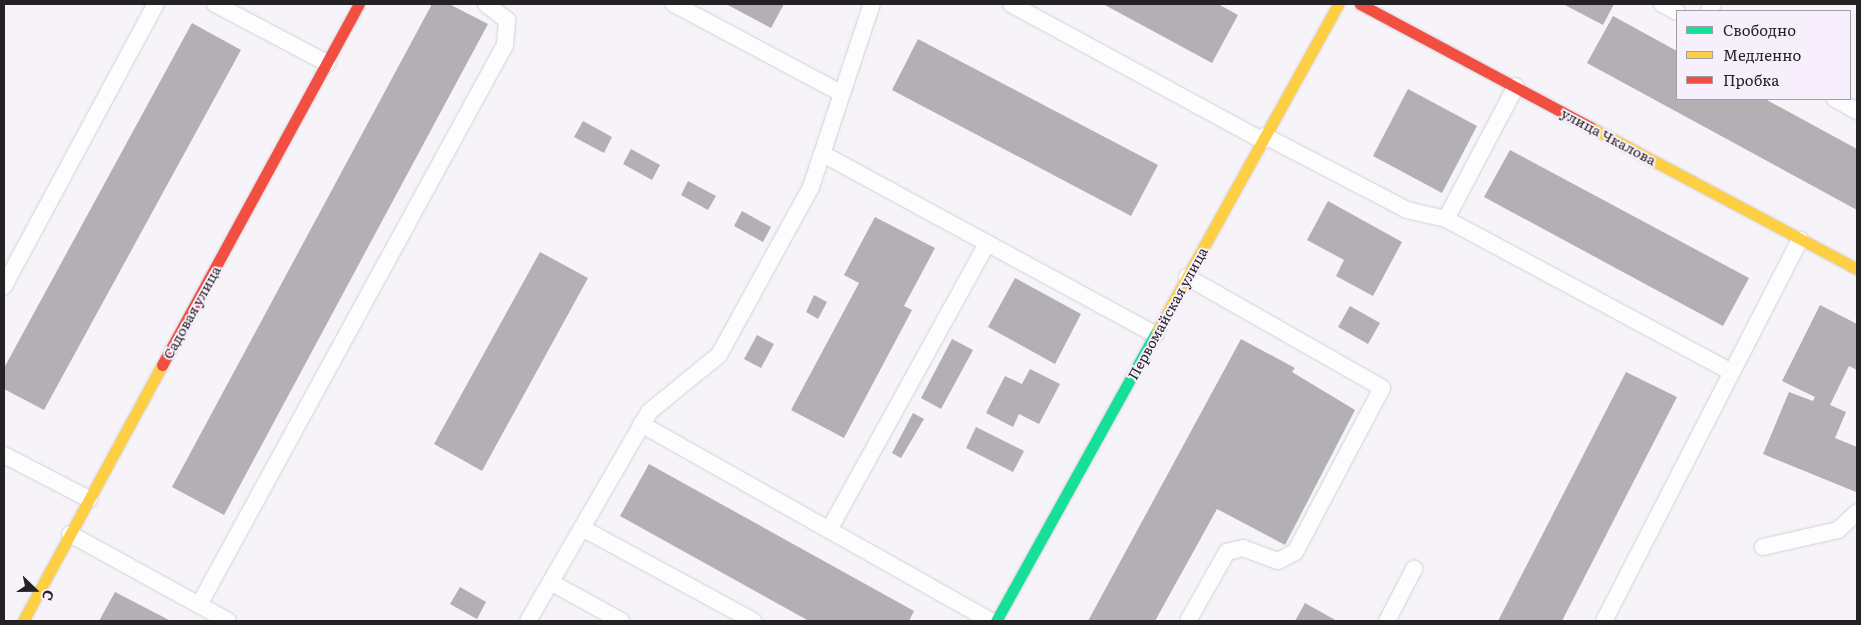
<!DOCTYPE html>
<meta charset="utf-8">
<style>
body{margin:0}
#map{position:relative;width:1861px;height:625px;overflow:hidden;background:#f6f3f9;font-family:Literata,serif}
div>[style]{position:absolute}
.building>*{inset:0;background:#b3b0b4}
.roads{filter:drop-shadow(0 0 1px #d4d1d6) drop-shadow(0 0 1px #d4d1d6)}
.lane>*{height:16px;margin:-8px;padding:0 8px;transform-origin:8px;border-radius:8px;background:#fefdfe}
.fast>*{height:11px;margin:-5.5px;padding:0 5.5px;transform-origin:5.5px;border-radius:5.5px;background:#16e098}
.slow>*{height:11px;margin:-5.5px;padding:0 5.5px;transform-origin:5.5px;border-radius:5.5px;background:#ffcf43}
.jam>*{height:11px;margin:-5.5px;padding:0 5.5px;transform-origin:5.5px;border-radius:5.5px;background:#f24e42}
span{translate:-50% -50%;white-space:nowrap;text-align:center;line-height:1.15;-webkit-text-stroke:4px #f7f0fc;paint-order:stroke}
.street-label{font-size:14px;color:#252226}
.frame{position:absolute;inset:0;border:5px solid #252226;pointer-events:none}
.legend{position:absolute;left:1676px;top:10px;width:175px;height:90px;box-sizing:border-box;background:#f7f0fc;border:1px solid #a39ea6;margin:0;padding:6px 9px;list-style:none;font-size:15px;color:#252226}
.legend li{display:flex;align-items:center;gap:10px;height:25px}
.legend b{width:25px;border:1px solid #a39ea6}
.north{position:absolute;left:10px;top:565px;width:50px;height:50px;-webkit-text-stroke:4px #f7f0fc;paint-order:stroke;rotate:112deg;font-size:14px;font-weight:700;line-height:20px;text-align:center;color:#252226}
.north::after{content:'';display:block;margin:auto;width:18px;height:22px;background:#252226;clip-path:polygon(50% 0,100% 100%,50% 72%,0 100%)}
</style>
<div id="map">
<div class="building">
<i style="clip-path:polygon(432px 4px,449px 4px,488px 24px,224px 515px,172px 487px)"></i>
<i style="clip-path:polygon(726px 4px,784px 4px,771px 28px)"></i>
<i style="clip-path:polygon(1103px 4px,1218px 4px,1238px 15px,1212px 63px)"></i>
<i style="clip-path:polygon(1563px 4px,1614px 4px,1603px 25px)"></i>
<i style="clip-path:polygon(1613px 16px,1677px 51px,1677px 99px,1765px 99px,1857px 149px,1857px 210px,1587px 63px)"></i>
<i style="clip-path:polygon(192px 23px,241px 50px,44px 410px,4px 389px,4px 368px)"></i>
<i style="clip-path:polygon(918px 39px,1158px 165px,1131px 216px,892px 90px)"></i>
<i style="clip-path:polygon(1408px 89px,1477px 126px,1442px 193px,1373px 156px)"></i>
<i style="clip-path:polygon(583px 121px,612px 137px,604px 153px,574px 137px)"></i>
<i style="clip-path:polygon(631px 149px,660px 165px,652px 180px,623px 164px)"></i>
<i style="clip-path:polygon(1510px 150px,1749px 278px,1723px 326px,1484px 197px)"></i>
<i style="clip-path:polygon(688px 181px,716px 196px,708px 210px,681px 195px)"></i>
<i style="clip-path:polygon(1328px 201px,1402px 242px,1373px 296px,1336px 276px,1344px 260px,1307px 240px)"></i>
<i style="clip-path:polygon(742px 211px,771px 227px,763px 242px,734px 226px)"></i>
<i style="clip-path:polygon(875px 217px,935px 248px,904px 306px,912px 310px,844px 438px,791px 410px,859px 283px,844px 275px)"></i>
<i style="clip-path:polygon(540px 252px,588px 278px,482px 471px,434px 444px)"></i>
<i style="clip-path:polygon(1015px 278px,1081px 314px,1055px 364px,988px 327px)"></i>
<i style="clip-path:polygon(814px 295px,827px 302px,818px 319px,806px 312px)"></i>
<i style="clip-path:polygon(1820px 305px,1857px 324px,1857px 370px,1849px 366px,1830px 405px,1846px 412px,1835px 438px,1857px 447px,1856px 492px,1763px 454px,1789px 392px,1813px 401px,1815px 397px,1782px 381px)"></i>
<i style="clip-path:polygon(1350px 306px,1380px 323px,1368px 344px,1338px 327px)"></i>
<i style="clip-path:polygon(757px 335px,774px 344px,761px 368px,744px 359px)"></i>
<i style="clip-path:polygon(952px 339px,973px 350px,941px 409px,921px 398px)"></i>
<i style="clip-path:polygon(1241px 339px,1295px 368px,1292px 372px,1355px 410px,1285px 545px,1217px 509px,1155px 621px,1088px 621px)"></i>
<i style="clip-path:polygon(1030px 369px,1060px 384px,1039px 424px,1019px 414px,1013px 427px,986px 413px,1005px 376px,1022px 384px)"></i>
<i style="clip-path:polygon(1626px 372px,1677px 397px,1562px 621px,1498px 621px)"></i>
<i style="clip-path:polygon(913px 413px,924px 419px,901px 458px,892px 453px)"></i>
<i style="clip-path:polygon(976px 427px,1024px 451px,1013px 472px,966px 448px)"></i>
<i style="clip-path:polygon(649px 464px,914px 611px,909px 621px,809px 621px,620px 516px)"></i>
<i style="clip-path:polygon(460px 587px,486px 602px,477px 619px,450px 604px)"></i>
<i style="clip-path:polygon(115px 592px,171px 621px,99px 621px)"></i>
<i style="clip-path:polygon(1305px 603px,1337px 621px,1295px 621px)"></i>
</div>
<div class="roads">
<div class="lane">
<i style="left:215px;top:4px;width:127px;rotate:27.8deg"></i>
<i style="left:674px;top:4px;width:189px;rotate:28.1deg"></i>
<i style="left:1011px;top:4px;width:287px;rotate:28.5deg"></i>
<i style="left:1662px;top:4px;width:17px;rotate:28deg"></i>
<i style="left:1709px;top:11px;width:8px;rotate:-60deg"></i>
<i style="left:1835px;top:99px;width:25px;rotate:29deg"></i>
<i style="left:1265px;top:136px;width:160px;rotate:27.5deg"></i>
<i style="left:1407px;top:210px;width:40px;rotate:13deg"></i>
<i style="left:1446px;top:219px;width:323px;rotate:28.2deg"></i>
<i style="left:823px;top:154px;width:378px;rotate:28.5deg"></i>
<i style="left:1446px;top:219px;width:150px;rotate:-62.2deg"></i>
<i style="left:1187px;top:277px;width:224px;rotate:29.6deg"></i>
<i style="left:1382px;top:388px;width:186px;rotate:117.9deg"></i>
<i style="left:1295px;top:552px;width:19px;rotate:152deg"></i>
<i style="left:1278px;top:561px;width:37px;rotate:-160deg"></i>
<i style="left:1243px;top:548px;width:16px;rotate:166deg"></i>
<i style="left:1227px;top:552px;width:79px;rotate:119.5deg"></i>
<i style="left:4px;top:286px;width:320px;rotate:-61.7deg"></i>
<i style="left:641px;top:424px;width:402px;rotate:29.4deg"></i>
<i style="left:4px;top:455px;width:96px;rotate:27.4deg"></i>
<i style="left:582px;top:528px;width:195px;rotate:28.5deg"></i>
<i style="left:829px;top:530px;width:327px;rotate:-61.1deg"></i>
<i style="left:70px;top:534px;width:180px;rotate:28.8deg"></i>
<i style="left:1763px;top:547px;width:77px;rotate:-12.8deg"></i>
<i style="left:1838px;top:530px;width:26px;rotate:-43deg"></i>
<i style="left:552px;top:583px;width:79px;rotate:28.8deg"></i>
<i style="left:199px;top:605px;width:638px;rotate:-61.35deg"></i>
<i style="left:505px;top:45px;width:25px;rotate:-85deg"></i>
<i style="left:507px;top:20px;width:26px;rotate:-143deg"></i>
<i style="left:528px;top:621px;width:241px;rotate:-59.9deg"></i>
<i style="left:649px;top:412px;width:90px;rotate:-39.2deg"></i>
<i style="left:719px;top:355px;width:192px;rotate:-61.3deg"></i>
<i style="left:811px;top:187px;width:193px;rotate:-71.6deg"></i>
<i style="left:1387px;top:621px;width:59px;rotate:-62.6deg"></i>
<i style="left:1604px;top:621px;width:429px;rotate:-62.8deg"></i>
</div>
<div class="fast">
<i style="left:996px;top:621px;width:332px;rotate:-61deg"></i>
</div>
<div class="slow">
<i style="left:1590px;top:127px;width:302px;rotate:28deg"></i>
<i style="left:1157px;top:331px;width:374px;rotate:-61deg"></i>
<i style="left:23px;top:621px;width:291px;rotate:-61.5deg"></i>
</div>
<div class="jam">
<i style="left:1360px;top:4px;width:261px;rotate:28.1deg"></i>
<i style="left:162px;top:365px;width:411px;rotate:-61.4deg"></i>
</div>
</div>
<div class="street-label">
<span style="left:1609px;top:136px;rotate:28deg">улица Чкалова</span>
<span style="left:191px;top:312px;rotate:-61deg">Садовая улица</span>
<span style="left:1167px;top:313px;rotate:-61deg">Первомайская улица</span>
</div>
<div class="frame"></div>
<ul class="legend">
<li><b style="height:6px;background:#16e098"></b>Свободно</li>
<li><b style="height:6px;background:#ffcf43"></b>Медленно</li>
<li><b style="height:6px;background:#f24e42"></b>Пробка</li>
</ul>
<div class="north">С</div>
</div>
